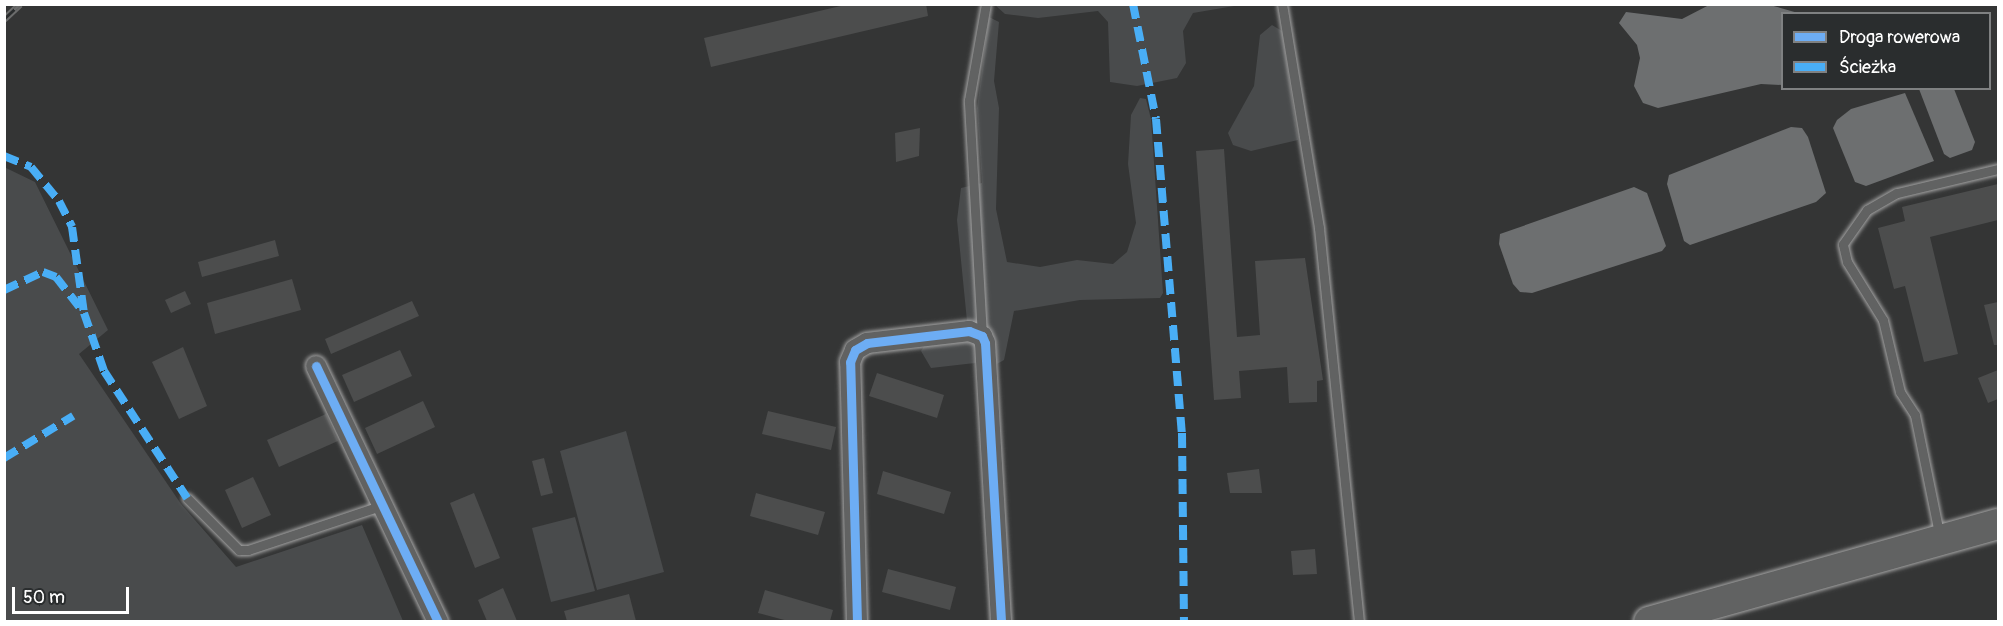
<!DOCTYPE html>
<meta charset="utf-8">
<style>
body{margin:0}
#map{position:relative;width:2003px;height:626px;overflow:hidden;background:#343535;font-family:Pangolin,sans-serif}
div>[style]{position:absolute}
.green>*{inset:0;background:#494b4c}
.water>*{inset:0;background:#6d6f70}
.building>*{inset:0;background:#4c4d4d}
.roads{filter:drop-shadow(0 0 2px #a4a4a4) drop-shadow(0 0 2px #a4a4a4)}
.service>*{height:9px;margin:-4.5px;padding:0 4.5px;transform-origin:4.5px;border-radius:4.5px;background:#616262}
.minor>*{height:20px;margin:-10px;padding:0 10px;transform-origin:10px;border-radius:10px;background:#616262}
.primary>*{height:30px;margin:-15px;padding:0 15px;transform-origin:15px;border-radius:15px;background:#616262}
.rail>*{height:7px;margin-top:-3.5px;transform-origin:0;background:repeating-linear-gradient(90deg,#2a2d2e 0 14px,#6b6c6c 0 28px);box-sizing:border-box;border-block:2px solid #6b6c6c}
.quiet>*{height:8px;margin-top:-4px;transform-origin:0;background:repeating-linear-gradient(90deg,#49aef6 0 15px,transparent 0 23px)}
.cycleway>*{height:9px;margin:-4.5px;padding:0 4.5px;transform-origin:4.5px;border-radius:4.5px;background:#6dadf4}
span{translate:-50% -50%;white-space:nowrap;text-align:center;line-height:1.15;-webkit-text-stroke:5px #2a2d2e;paint-order:stroke}
.frame{position:absolute;inset:0;border:6px solid #fff;pointer-events:none}
.legend{position:absolute;left:1781px;top:12px;width:210px;height:78px;box-sizing:border-box;background:#2a2d2e;border:2px solid #7f8182;margin:0;padding:8px 10px;list-style:none;font-size:18px;color:#fff}
.legend li{display:flex;align-items:center;gap:12px;height:30px}
.legend b{width:30px;border:2px solid #7f8182}
.scale{position:absolute;left:12px;top:587px;width:117px;height:27px;box-sizing:border-box;border:3px solid #fff;border-top:0;padding-left:8px;font-size:18px;line-height:21px;white-space:nowrap;color:#fff;-webkit-text-stroke:4px #2a2d2e;paint-order:stroke}
</style>
<div id="map">
<div class="green">
<i style="clip-path:polygon(995px 5px,1240px 5px,1193px 13px,1183px 31px,1186px 63px,1177px 78px,1137px 86px,1110px 82px,1108px 22px,1098px 11px,1038px 18px,1005px 14px)"></i>
<i style="clip-path:polygon(989px 17px,999px 22px,994px 81px,999px 108px,996px 209px,1007px 262px,1040px 267px,1077px 260px,1113px 264px,1127px 252px,1136px 223px,1128px 164px,1131px 115px,1140px 98px,1146px 99px,1151px 119px,1163px 293px,1160px 298px,1080px 300px,1014px 311px,1004px 360px,990px 368px,975px 363px,931px 368px,921px 351px,928px 340px,956px 338px,967px 321px,957px 220px,961px 188px,982px 183px,977px 108px)"></i>
<i style="clip-path:polygon(1272px 25px,1282px 31px,1298px 140px,1251px 151px,1233px 145px,1228px 133px,1254px 86px,1260px 35px)"></i>
<i style="clip-path:polygon(4px 167px,35px 182px,108px 330px,79px 354px,181px 504px,236px 567px,362px 525px,403px 621px,5px 621px)"></i>
<i style="clip-path:polygon(626px 431px,664px 572px,597px 590px,560px 451px)"></i>
<i style="clip-path:polygon(575px 517px,595px 591px,551px 602px,532px 528px)"></i>
</div>
<div class="water">
<i style="clip-path:polygon(1711px 4px,1770px 5px,1798px 13px,1782px 14px,1782px 85px,1761px 84px,1658px 108px,1643px 103px,1634px 86px,1640px 58px,1637px 45px,1619px 23px,1626px 12px,1682px 19px)"></i>
<i style="clip-path:polygon(1919px 89px,1954px 89px,1975px 142px,1972px 150px,1950px 158px,1944px 154px)"></i>
<i style="clip-path:polygon(1905px 93px,1934px 161px,1866px 186px,1855px 182px,1833px 128px,1837px 120px,1851px 109px)"></i>
<i style="clip-path:polygon(1791px 127px,1802px 128px,1808px 137px,1826px 193px,1816px 202px,1690px 245px,1684px 241px,1667px 184px,1669px 175px)"></i>
<i style="clip-path:polygon(1634px 187px,1647px 193px,1666px 246px,1662px 251px,1532px 293px,1520px 292px,1513px 284px,1499px 244px,1500px 234px)"></i>
</div>
<div class="building">
<i style="clip-path:polygon(849px 4px,926px 4px,928px 16px,711px 67px,704px 38px)"></i>
<i style="clip-path:polygon(920px 128px,919px 156px,896px 162px,895px 133px)"></i>
<i style="clip-path:polygon(1224px 149px,1237px 337px,1260px 335px,1255px 261px,1305px 258px,1323px 380px,1317px 381px,1317px 402px,1289px 403px,1287px 367px,1239px 371px,1241px 398px,1214px 400px,1196px 151px)"></i>
<i style="clip-path:polygon(1998px 184px,1998px 220px,1930px 237px,1958px 354px,1924px 362px,1905px 286px,1894px 289px,1878px 228px,1905px 221px,1902px 207px)"></i>
<i style="clip-path:polygon(275px 240px,279px 256px,202px 277px,198px 262px)"></i>
<i style="clip-path:polygon(292px 279px,301px 310px,215px 334px,207px 303px)"></i>
<i style="clip-path:polygon(185px 291px,191px 304px,171px 313px,165px 300px)"></i>
<i style="clip-path:polygon(412px 301px,419px 316px,331px 354px,325px 339px)"></i>
<i style="clip-path:polygon(1998px 302px,1998px 345px,1994px 345px,1984px 305px)"></i>
<i style="clip-path:polygon(183px 347px,207px 406px,179px 419px,152px 362px)"></i>
<i style="clip-path:polygon(400px 350px,412px 376px,354px 402px,342px 375px)"></i>
<i style="clip-path:polygon(1998px 370px,1998px 399px,1988px 403px,1978px 378px)"></i>
<i style="clip-path:polygon(877px 373px,944px 395px,937px 418px,869px 396px)"></i>
<i style="clip-path:polygon(423px 401px,435px 427px,377px 454px,365px 428px)"></i>
<i style="clip-path:polygon(768px 411px,836px 427px,831px 450px,762px 434px)"></i>
<i style="clip-path:polygon(326px 414px,338px 441px,279px 467px,267px 440px)"></i>
<i style="clip-path:polygon(544px 458px,553px 493px,541px 496px,532px 461px)"></i>
<i style="clip-path:polygon(1259px 469px,1262px 493px,1230px 493px,1227px 473px)"></i>
<i style="clip-path:polygon(883px 471px,951px 492px,944px 514px,877px 494px)"></i>
<i style="clip-path:polygon(253px 477px,271px 515px,242px 528px,225px 490px)"></i>
<i style="clip-path:polygon(474px 493px,500px 558px,475px 568px,450px 503px)"></i>
<i style="clip-path:polygon(756px 493px,825px 512px,818px 535px,750px 516px)"></i>
<i style="clip-path:polygon(1315px 549px,1317px 574px,1293px 575px,1291px 551px)"></i>
<i style="clip-path:polygon(888px 569px,956px 587px,950px 610px,882px 592px)"></i>
<i style="clip-path:polygon(503px 588px,517px 621px,487px 621px,478px 600px)"></i>
<i style="clip-path:polygon(765px 590px,833px 610px,830px 621px,788px 621px,758px 613px)"></i>
<i style="clip-path:polygon(629px 594px,636px 621px,567px 621px,564px 611px)"></i>
</div>
<div class="roads">
<div class="service">
<i style="left:1282px;top:4px;width:227px;rotate:80.6deg"></i>
<i style="left:1319px;top:228px;width:396px;rotate:84.2deg"></i>
<i style="left:982px;top:336px;width:236px;rotate:-93.2deg"></i>
<i style="left:969px;top:100px;width:97px;rotate:-80deg"></i>
<i style="left:187px;top:498px;width:74px;rotate:45deg"></i>
<i style="left:239px;top:550px;width:9px"></i>
<i style="left:248px;top:550px;width:139px;rotate:-18.4deg"></i>
<i style="left:1940px;top:538px;width:126px;rotate:-101.5deg"></i>
<i style="left:1915px;top:415px;width:27px;rotate:-123deg"></i>
<i style="left:1900px;top:392px;width:74px;rotate:-103.3deg"></i>
<i style="left:1883px;top:320px;width:68px;rotate:-121.8deg"></i>
<i style="left:1847px;top:262px;width:18px;rotate:-103deg"></i>
<i style="left:1843px;top:244px;width:42px;rotate:-54.8deg"></i>
<i style="left:1867px;top:210px;width:34px;rotate:-30deg"></i>
<i style="left:1897px;top:193px;width:104px;rotate:-13.4deg"></i>
</div>
<div class="minor">
<i style="left:316px;top:366px;width:284px;rotate:64.5deg"></i>
<i style="left:857px;top:622px;width:260px;rotate:-91.5deg"></i>
<i style="left:850px;top:362px;width:13px;rotate:-67deg"></i>
<i style="left:855px;top:350px;width:14px;rotate:-30deg"></i>
<i style="left:867px;top:343px;width:103px;rotate:-6.7deg"></i>
<i style="left:969px;top:331px;width:14px;rotate:21deg"></i>
<i style="left:982px;top:336px;width:8px;rotate:67deg"></i>
<i style="left:985px;top:343px;width:279px;rotate:86.7deg"></i>
</div>
<div class="primary">
<i style="left:1649px;top:622px;width:362px;rotate:-15.7deg"></i>
</div>
</div>
<div class="rail">
<i style="left:4px;top:19px;width:22px;rotate:-43deg"></i>
</div>
<div class="quiet">
<i style="left:1133px;top:4px;width:117px;rotate:78.7deg"></i>
<i style="left:1156px;top:119px;width:315px;rotate:85.3deg"></i>
<i style="left:1182px;top:433px;width:189px;rotate:89.4deg"></i>
<i style="left:4px;top:156px;width:29px;rotate:22deg"></i>
<i style="left:31px;top:167px;width:44px;rotate:50.5deg"></i>
<i style="left:59px;top:201px;width:29px;rotate:63deg"></i>
<i style="left:72px;top:227px;width:87px;rotate:82.1deg"></i>
<i style="left:4px;top:290px;width:43px;rotate:-24.8deg"></i>
<i style="left:43px;top:272px;width:14px;rotate:21deg"></i>
<i style="left:56px;top:277px;width:46px;rotate:52.1deg"></i>
<i style="left:84px;top:313px;width:61px;rotate:71deg"></i>
<i style="left:104px;top:371px;width:152px;rotate:56.8deg"></i>
<i style="left:4px;top:458px;width:81px;rotate:-31.3deg"></i>
</div>
<div class="cycleway">
<i style="left:316px;top:366px;width:284px;rotate:64.5deg"></i>
<i style="left:857px;top:622px;width:260px;rotate:-91.5deg"></i>
<i style="left:850px;top:362px;width:13px;rotate:-67deg"></i>
<i style="left:855px;top:350px;width:14px;rotate:-30deg"></i>
<i style="left:867px;top:343px;width:103px;rotate:-6.7deg"></i>
<i style="left:969px;top:331px;width:14px;rotate:21deg"></i>
<i style="left:982px;top:336px;width:8px;rotate:67deg"></i>
<i style="left:985px;top:343px;width:279px;rotate:86.7deg"></i>
</div>
<div class="frame"></div>
<ul class="legend">
<li><b style="height:8px;background:#6dadf4"></b>Droga rowerowa</li>
<li><b style="height:8px;background:#49aef6"></b>Ścieżka</li>
</ul>
<div class="scale">50 m</div>
</div>
